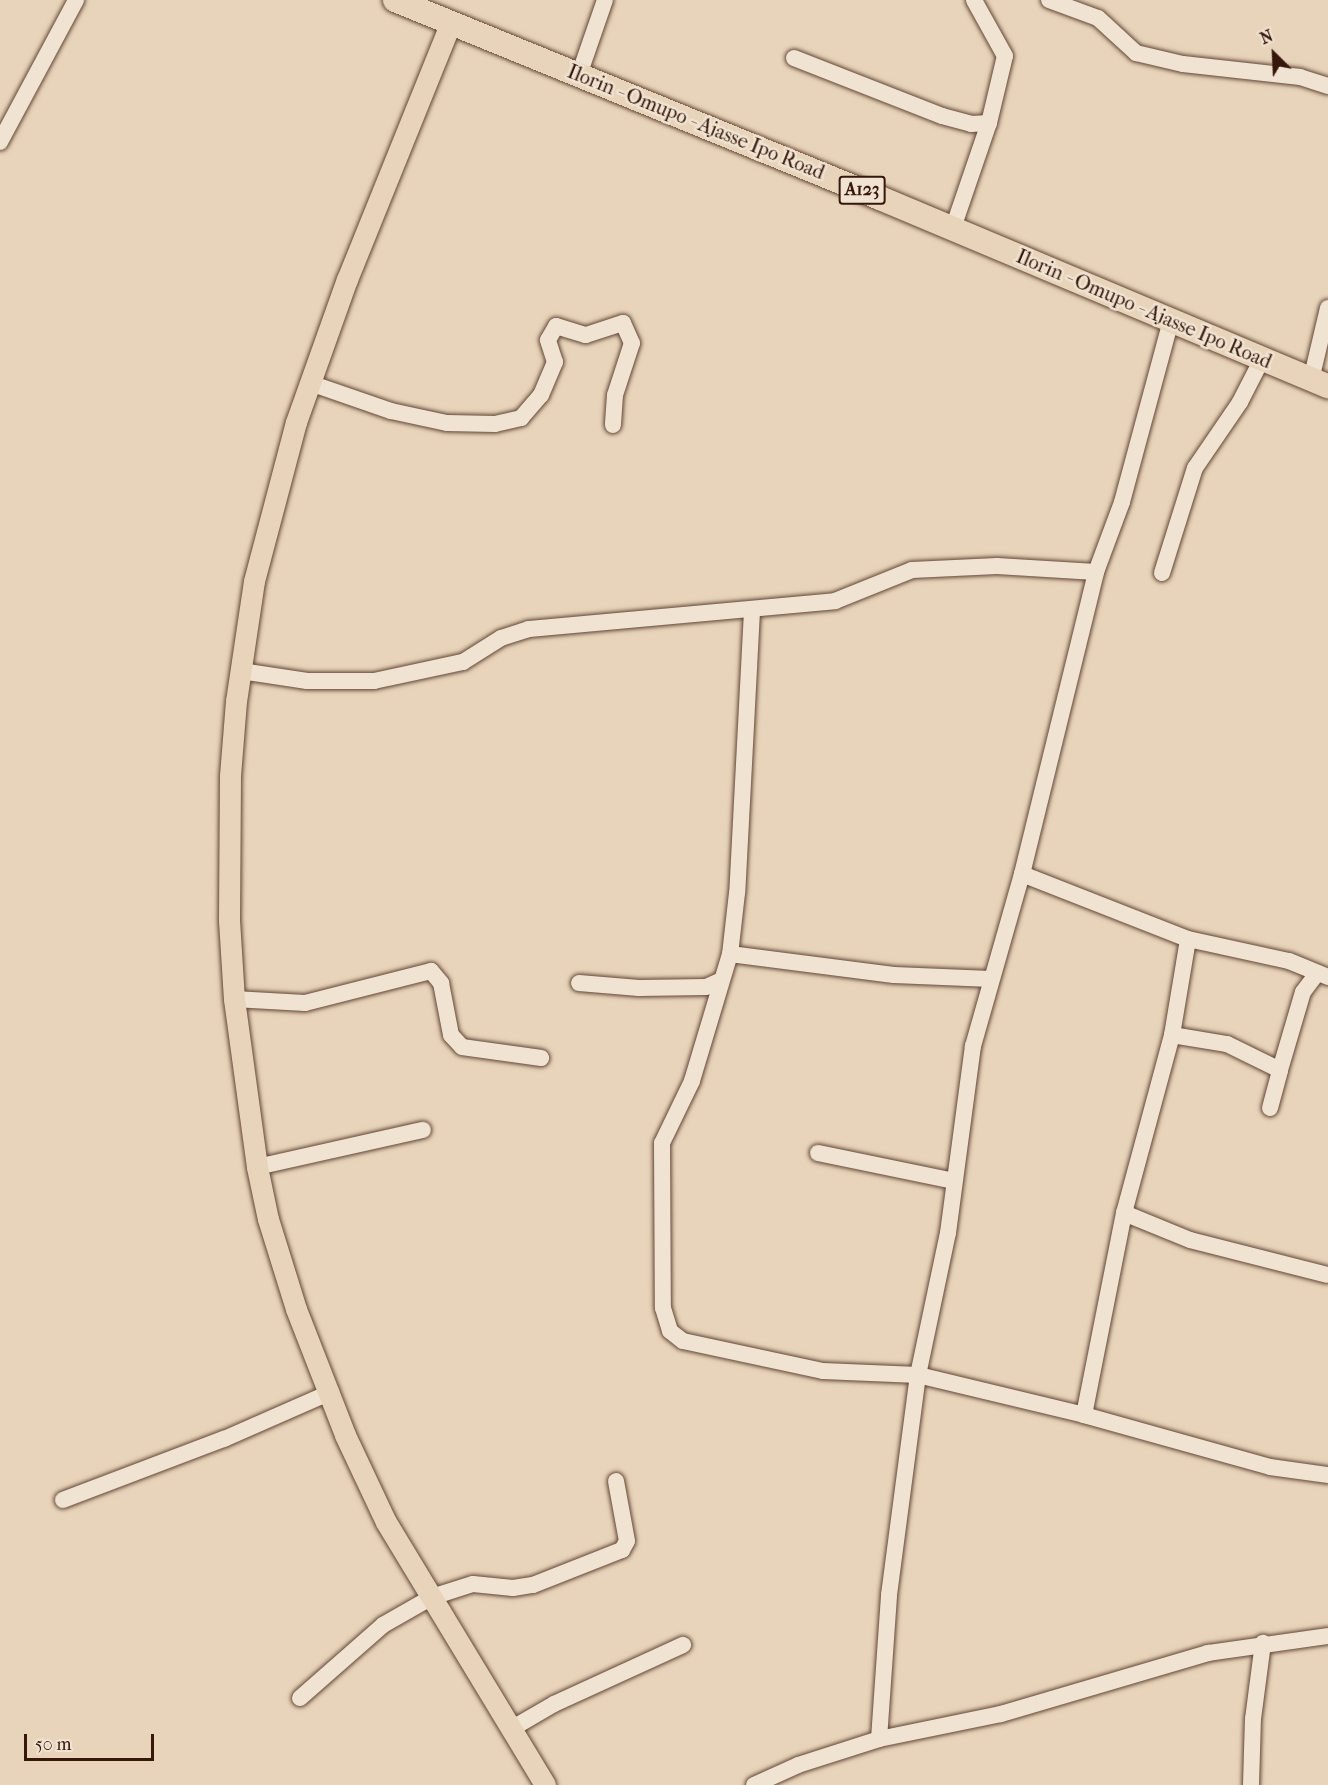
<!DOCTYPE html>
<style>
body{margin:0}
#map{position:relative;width:1328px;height:1785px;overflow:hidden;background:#e8d4ba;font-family:"IM FELL French Canon",serif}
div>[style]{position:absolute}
.roads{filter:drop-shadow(0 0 2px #624636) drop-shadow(0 0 2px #624636)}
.minor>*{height:16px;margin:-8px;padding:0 8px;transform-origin:8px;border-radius:8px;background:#f0e3d2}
.major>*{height:21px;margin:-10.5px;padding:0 10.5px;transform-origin:10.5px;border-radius:10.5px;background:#e8d4ba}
.highway>*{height:24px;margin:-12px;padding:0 12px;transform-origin:12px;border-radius:12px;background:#e8d4ba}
span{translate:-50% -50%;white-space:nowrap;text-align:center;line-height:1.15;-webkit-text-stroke:5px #f0e3d2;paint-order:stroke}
.shield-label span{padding:2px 4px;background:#f0e3d2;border:2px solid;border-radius:4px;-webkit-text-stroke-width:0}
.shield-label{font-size:18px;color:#36170a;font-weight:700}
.street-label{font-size:20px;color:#36170a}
.north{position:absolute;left:1244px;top:24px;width:60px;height:60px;-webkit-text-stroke:4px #f0e3d2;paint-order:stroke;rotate:336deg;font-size:16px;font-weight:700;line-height:24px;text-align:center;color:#36170a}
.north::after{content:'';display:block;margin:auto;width:21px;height:27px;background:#36170a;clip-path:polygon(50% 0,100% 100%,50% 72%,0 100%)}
.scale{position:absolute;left:24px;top:1734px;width:130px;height:27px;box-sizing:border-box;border:3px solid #36170a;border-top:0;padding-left:8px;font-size:18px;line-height:21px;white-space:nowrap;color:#36170a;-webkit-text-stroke:4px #f0e3d2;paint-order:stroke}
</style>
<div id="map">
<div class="roads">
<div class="minor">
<i style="left:1049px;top:0;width:52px;rotate:20.2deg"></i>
<i style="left:1098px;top:18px;width:52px;rotate:42.6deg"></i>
<i style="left:1136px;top:53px;width:48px;rotate:13.2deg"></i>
<i style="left:1183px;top:64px;width:118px;rotate:6.3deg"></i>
<i style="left:1300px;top:77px;width:29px;rotate:18deg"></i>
<i style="left:794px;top:58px;width:159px;rotate:21.4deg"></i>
<i style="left:942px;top:116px;width:30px;rotate:15deg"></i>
<i style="left:971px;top:124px;width:18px;rotate:-3deg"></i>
<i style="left:579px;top:75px;width:79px;rotate:-70.9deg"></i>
<i style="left:0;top:142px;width:161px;rotate:-61.8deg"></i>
<i style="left:953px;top:228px;width:111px;rotate:-71.1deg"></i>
<i style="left:989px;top:123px;width:69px;rotate:-76.6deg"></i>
<i style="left:1005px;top:56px;width:64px;rotate:-119deg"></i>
<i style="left:1311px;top:380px;width:74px;rotate:-76.7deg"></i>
<i style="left:310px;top:383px;width:86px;rotate:19.1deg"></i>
<i style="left:391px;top:411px;width:57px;rotate:12.1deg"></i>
<i style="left:447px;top:423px;width:48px;rotate:1.2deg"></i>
<i style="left:495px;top:424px;width:27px;rotate:-13deg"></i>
<i style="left:521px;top:418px;width:30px;rotate:-49deg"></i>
<i style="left:541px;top:395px;width:36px;rotate:-67deg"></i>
<i style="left:555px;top:362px;width:23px;rotate:-108deg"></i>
<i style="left:548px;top:340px;width:16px;rotate:-60deg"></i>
<i style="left:556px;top:326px;width:31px;rotate:17deg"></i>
<i style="left:586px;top:335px;width:39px;rotate:-18deg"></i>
<i style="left:623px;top:323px;width:22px;rotate:66deg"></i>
<i style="left:632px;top:343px;width:55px;rotate:108.1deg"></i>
<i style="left:615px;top:395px;width:30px;rotate:94deg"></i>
<i style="left:1162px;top:573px;width:110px;rotate:-72.6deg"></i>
<i style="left:1195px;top:468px;width:80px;rotate:-55.7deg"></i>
<i style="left:1240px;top:402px;width:48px;rotate:-62.9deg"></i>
<i style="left:752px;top:611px;width:282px;rotate:93deg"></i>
<i style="left:737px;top:893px;width:61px;rotate:96.5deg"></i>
<i style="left:730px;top:954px;width:133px;rotate:106.7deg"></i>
<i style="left:692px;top:1081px;width:69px;rotate:115.8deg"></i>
<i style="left:662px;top:1143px;width:165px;rotate:89.7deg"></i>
<i style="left:663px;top:1308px;width:24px;rotate:73deg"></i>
<i style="left:670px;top:1331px;width:16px;rotate:38deg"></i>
<i style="left:683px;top:1341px;width:143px;rotate:12.1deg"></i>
<i style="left:823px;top:1371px;width:95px;rotate:2.4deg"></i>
<i style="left:918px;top:1375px;width:171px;rotate:13.5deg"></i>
<i style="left:1084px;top:1415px;width:193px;rotate:15.6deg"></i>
<i style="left:1270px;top:1467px;width:59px;rotate:7.9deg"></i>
<i style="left:241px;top:671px;width:67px;rotate:8.6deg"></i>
<i style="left:307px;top:681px;width:67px"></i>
<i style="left:374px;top:681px;width:91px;rotate:-12.1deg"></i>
<i style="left:463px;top:662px;width:45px;rotate:-32.3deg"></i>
<i style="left:501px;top:638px;width:29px;rotate:-18deg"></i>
<i style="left:529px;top:629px;width:307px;rotate:-5.2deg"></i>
<i style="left:835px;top:601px;width:83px;rotate:-21.9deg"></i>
<i style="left:912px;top:570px;width:85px;rotate:-2.7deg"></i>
<i style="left:997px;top:566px;width:99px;rotate:3.5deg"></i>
<i style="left:1022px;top:874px;width:178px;rotate:21.4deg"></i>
<i style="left:1188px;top:939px;width:103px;rotate:12.3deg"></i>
<i style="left:1289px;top:961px;width:42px;rotate:22.3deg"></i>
<i style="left:730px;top:954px;width:165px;rotate:7.3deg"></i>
<i style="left:894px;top:975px;width:97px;rotate:2.4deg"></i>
<i style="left:579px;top:983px;width:60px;rotate:4.8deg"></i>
<i style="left:639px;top:988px;width:67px;rotate:-0.9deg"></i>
<i style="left:706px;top:987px;width:17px;rotate:-24deg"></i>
<i style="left:234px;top:999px;width:71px;rotate:3.2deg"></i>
<i style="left:305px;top:1003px;width:130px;rotate:-14.3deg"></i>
<i style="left:431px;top:971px;width:16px;rotate:50deg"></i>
<i style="left:441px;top:983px;width:53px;rotate:79.1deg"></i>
<i style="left:451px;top:1035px;width:16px;rotate:47deg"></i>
<i style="left:462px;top:1047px;width:80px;rotate:7.9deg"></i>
<i style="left:1172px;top:1035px;width:56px;rotate:9.3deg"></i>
<i style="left:1227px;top:1044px;width:59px;rotate:26.1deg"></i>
<i style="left:1280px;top:1070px;width:81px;rotate:-73.6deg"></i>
<i style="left:1303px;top:992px;width:21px;rotate:-53deg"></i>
<i style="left:1270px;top:1108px;width:39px;rotate:-75deg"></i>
<i style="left:818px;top:1153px;width:139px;rotate:11.6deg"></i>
<i style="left:257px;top:1167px;width:170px;rotate:-12.6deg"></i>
<i style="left:1124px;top:1213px;width:71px;rotate:22.2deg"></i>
<i style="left:1190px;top:1240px;width:141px;rotate:14.3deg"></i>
<i style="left:1084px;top:1415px;width:206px;rotate:-78.8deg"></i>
<i style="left:1124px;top:1213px;width:184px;rotate:-74.9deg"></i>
<i style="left:1172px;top:1035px;width:97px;rotate:-80.5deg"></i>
<i style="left:63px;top:1500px;width:172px;rotate:-20.8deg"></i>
<i style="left:224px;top:1439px;width:117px;rotate:-23.7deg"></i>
<i style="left:300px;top:1698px;width:111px;rotate:-41.3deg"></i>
<i style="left:383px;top:1625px;width:56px;rotate:-29.7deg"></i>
<i style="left:432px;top:1597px;width:43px;rotate:-17.6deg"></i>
<i style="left:473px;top:1584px;width:40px;rotate:5.7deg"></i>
<i style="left:513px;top:1588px;width:20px;rotate:-9deg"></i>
<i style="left:533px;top:1585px;width:96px;rotate:-21.5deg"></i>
<i style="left:622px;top:1550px;width:10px;rotate:-61deg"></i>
<i style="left:627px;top:1541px;width:61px;rotate:-100.4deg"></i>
<i style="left:511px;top:1729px;width:50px;rotate:-30.2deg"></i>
<i style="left:554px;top:1704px;width:142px;rotate:-24.6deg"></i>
<i style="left:879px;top:1739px;width:144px;rotate:-86deg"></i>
<i style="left:889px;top:1595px;width:222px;rotate:-82.5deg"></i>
<i style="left:918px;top:1375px;width:145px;rotate:-78.1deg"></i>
<i style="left:948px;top:1233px;width:189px;rotate:-82.4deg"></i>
<i style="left:973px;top:1046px;width:179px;rotate:-74.1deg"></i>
<i style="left:1022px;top:874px;width:311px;rotate:-76.2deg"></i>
<i style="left:1096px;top:572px;width:75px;rotate:-69.6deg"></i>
<i style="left:1122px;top:502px;width:188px;rotate:-74.9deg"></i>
<i style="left:754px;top:1785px;width:48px;rotate:-24.4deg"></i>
<i style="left:798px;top:1765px;width:85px;rotate:-17.8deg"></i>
<i style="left:879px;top:1739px;width:125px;rotate:-11.6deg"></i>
<i style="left:1001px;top:1714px;width:216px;rotate:-16.4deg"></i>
<i style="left:1208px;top:1653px;width:121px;rotate:-8.1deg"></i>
<i style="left:1251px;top:1785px;width:66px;rotate:-88.3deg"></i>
<i style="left:1253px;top:1719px;width:77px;rotate:-82.5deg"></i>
</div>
<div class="major">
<i style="left:451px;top:22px;width:277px;rotate:112deg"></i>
<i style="left:347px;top:279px;width:152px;rotate:109.6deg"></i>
<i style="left:296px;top:422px;width:164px;rotate:104.8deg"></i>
<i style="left:254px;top:581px;width:121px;rotate:98.5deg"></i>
<i style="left:236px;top:701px;width:75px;rotate:94.6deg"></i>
<i style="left:230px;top:776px;width:144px;rotate:90.4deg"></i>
<i style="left:229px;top:920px;width:79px;rotate:86.4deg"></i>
<i style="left:234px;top:999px;width:170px;rotate:82.2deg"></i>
<i style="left:257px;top:1167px;width:53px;rotate:78.1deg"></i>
<i style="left:268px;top:1219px;width:94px;rotate:72.7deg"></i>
<i style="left:296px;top:1309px;width:135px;rotate:68.7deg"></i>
<i style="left:345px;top:1435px;width:96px;rotate:64.8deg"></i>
<i style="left:386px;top:1522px;width:307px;rotate:58.8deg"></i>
</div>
<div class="highway">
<i style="left:395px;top:0;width:524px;rotate:22.21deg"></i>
<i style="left:880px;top:198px;width:486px;rotate:22.8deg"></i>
</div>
</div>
<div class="shield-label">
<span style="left:862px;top:190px">A123</span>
</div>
<div class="street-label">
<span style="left:696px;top:122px;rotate:22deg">Ilorin - Omupo - Ajasse Ipo Road</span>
<span style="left:1144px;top:309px;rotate:23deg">Ilorin - Omupo - Ajasse Ipo Road</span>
</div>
<div class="north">N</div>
<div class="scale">50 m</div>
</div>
